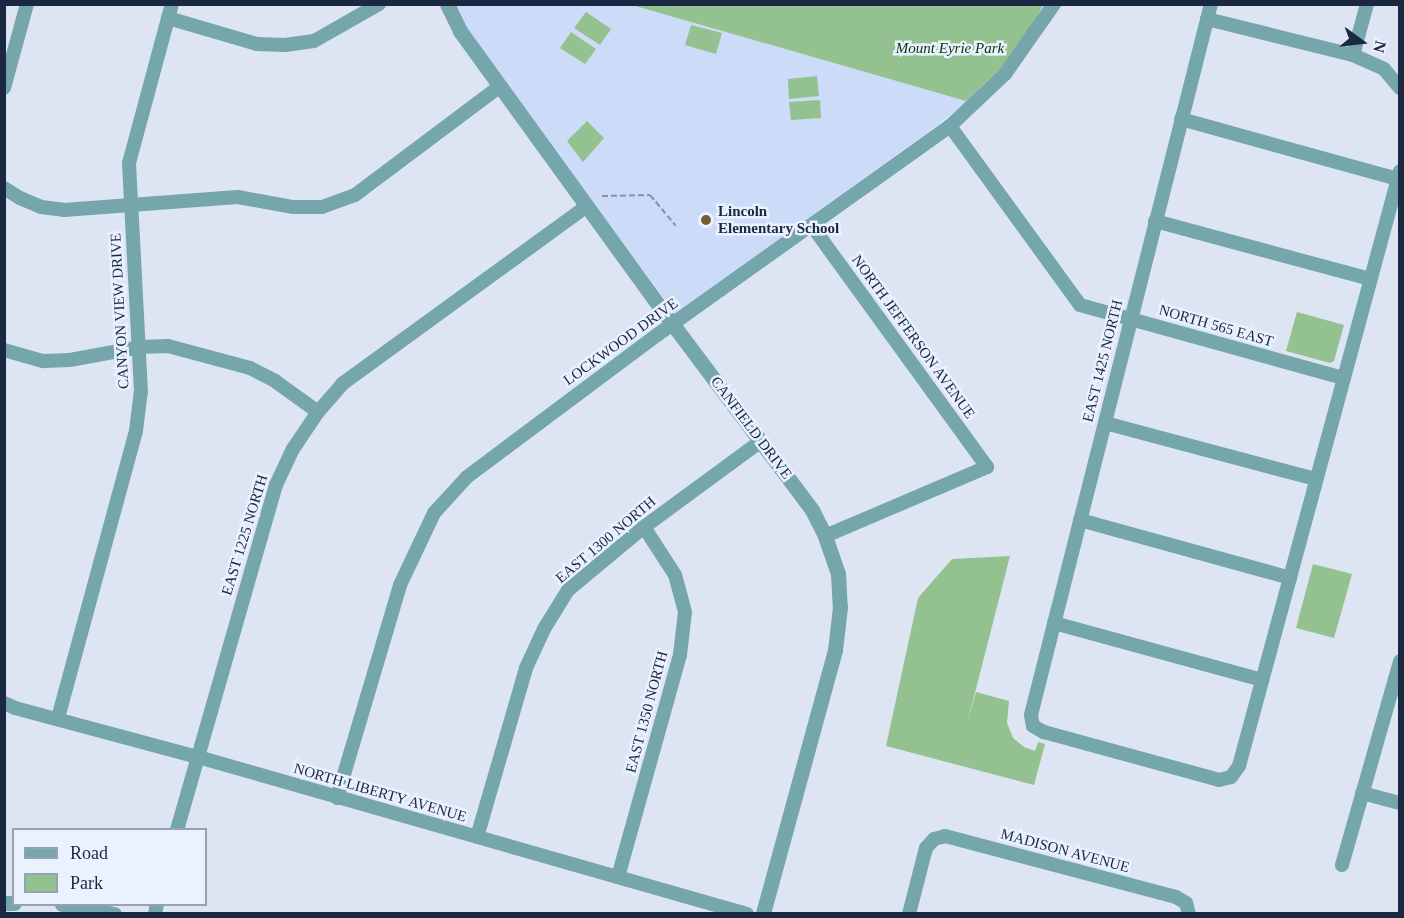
<!DOCTYPE html>
<style>
body{margin:0}
#map{position:relative;width:1404px;height:918px;overflow:hidden;background:#dde4f2;font-family:"Times New Roman",serif}
div>[style]{position:absolute}
.built>*{inset:0;background:#cbdbf8}
.green>*{inset:0;background:#93c190}
.path>*{height:2px;margin-top:-1px;transform-origin:0;background:repeating-linear-gradient(90deg,#8892a5 0 6px,transparent 0 9px)}
.minor>*{height:14px;margin:-7px;padding:0 7px;transform-origin:7px;border-radius:7px;background:#74a6ab}
.tertiary>*{height:15px;margin:-7.5px;padding:0 7.5px;transform-origin:7.5px;border-radius:7.5px;background:#74a6ab}
.dots>*{width:16px;height:16px;translate:-50% -50%;box-sizing:border-box;border:3px solid #eaf1ff;border-radius:50%}
span{translate:-50% -50%;white-space:nowrap;text-align:center;line-height:1.15;-webkit-text-stroke:5px #eaf1ff;paint-order:stroke}
.park-label{font-size:15px;color:#063607;font-style:italic}
.poi-label{font-size:15px;color:#1b2841;font-weight:700}
.left{translate:0 -50%;text-align:left}
.street-label{font-size:15px;color:#1b2841}
.frame{position:absolute;inset:0;border:6px solid #1b2841;pointer-events:none}
.legend{position:absolute;left:12px;top:828px;width:195px;height:78px;box-sizing:border-box;background:#eaf1ff;border:2px solid #97a1b3;margin:0;padding:8px 10px;list-style:none;font-size:18px;color:#1b2841}
.legend li{display:flex;align-items:center;gap:12px;height:30px}
.legend b{width:30px;border:2px solid #97a1b3}
.north{position:absolute;left:1332px;top:12px;width:60px;height:60px;-webkit-text-stroke:4px #eaf1ff;paint-order:stroke;rotate:105deg;font-size:16px;font-weight:700;line-height:24px;text-align:center;color:#1b2841}
.north::after{content:'';display:block;margin:auto;width:21px;height:27px;background:#1b2841;clip-path:polygon(50% 0,100% 100%,50% 72%,0 100%)}
</style>
<div id="map">
<div class="built">
<i style="clip-path:polygon(451px 5px,632px 5px,966px 101px,936px 126px,676px 314px,501px 79px)"></i>
</div>
<div class="green">
<i style="clip-path:polygon(632px 5px,1043px 5px,1033px 24px,1000px 69px,966px 101px)"></i>
<i style="clip-path:polygon(586px 12px,611px 29px,600px 45px,574px 28px)"></i>
<i style="clip-path:polygon(691px 25px,722px 33px,716px 54px,685px 45px)"></i>
<i style="clip-path:polygon(571px 32px,596px 49px,585px 64px,560px 48px)"></i>
<i style="clip-path:polygon(817px 76px,819px 96px,789px 99px,788px 79px)"></i>
<i style="clip-path:polygon(820px 100px,821px 118px,791px 120px,789px 102px)"></i>
<i style="clip-path:polygon(587px 121px,604px 138px,583px 162px,567px 141px)"></i>
<i style="clip-path:polygon(1297px 312px,1344px 325px,1334px 361px,1330px 363px,1286px 351px)"></i>
<i style="clip-path:polygon(1010px 556px,967px 724px,976px 692px,1009px 701px,1007px 723px,1013px 738px,1024px 747px,1035px 751px,1038px 742px,1045px 744px,1034px 785px,886px 746px,918px 598px,952px 559px)"></i>
<i style="clip-path:polygon(1313px 564px,1352px 574px,1334px 638px,1296px 628px)"></i>
</div>
<div class="path">
<i style="left:602px;top:196px;width:48px;rotate:-1.2deg"></i>
<i style="left:650px;top:195px;width:40px;rotate:50deg"></i>
</div>
<div class="minor">
<i style="left:1211px;top:4px;width:733px;rotate:104.21deg"></i>
<i style="left:1031px;top:715px;width:11px;rotate:80deg"></i>
<i style="left:1033px;top:726px;width:13px;rotate:29deg"></i>
<i style="left:1044px;top:732px;width:181px;rotate:15.3deg"></i>
<i style="left:1219px;top:780px;width:12px;rotate:-14deg"></i>
<i style="left:1231px;top:777px;width:14px;rotate:-54deg"></i>
<i style="left:1239px;top:766px;width:616px;rotate:-74.86deg"></i>
<i style="left:168px;top:18px;width:93px;rotate:16.3deg"></i>
<i style="left:257px;top:44px;width:28px;rotate:2deg"></i>
<i style="left:285px;top:45px;width:29px;rotate:-8deg"></i>
<i style="left:314px;top:41px;width:75px;rotate:-29.6deg"></i>
<i style="left:1207px;top:19px;width:150px;rotate:13.9deg"></i>
<i style="left:1353px;top:55px;width:34px;rotate:24deg"></i>
<i style="left:1384px;top:69px;width:25px;rotate:50deg"></i>
<i style="left:1353px;top:55px;width:53px;rotate:-74.6deg"></i>
<i style="left:4px;top:88px;width:87px;rotate:-74.7deg"></i>
<i style="left:1181px;top:119px;width:224px;rotate:15.5deg"></i>
<i style="left:950px;top:126px;width:221px;rotate:54deg"></i>
<i style="left:1080px;top:305px;width:274px;rotate:15.5deg"></i>
<i style="left:4px;top:188px;width:19px;rotate:32deg"></i>
<i style="left:20px;top:198px;width:23px;rotate:23deg"></i>
<i style="left:41px;top:207px;width:23px;rotate:7deg"></i>
<i style="left:64px;top:210px;width:174px;rotate:-4.3deg"></i>
<i style="left:238px;top:197px;width:56px;rotate:10.3deg"></i>
<i style="left:293px;top:207px;width:29px"></i>
<i style="left:322px;top:207px;width:35px;rotate:-20deg"></i>
<i style="left:355px;top:195px;width:181px;rotate:-36.9deg"></i>
<i style="left:1155px;top:221px;width:223px;rotate:15.1deg"></i>
<i style="left:812px;top:226px;width:298px;rotate:54deg"></i>
<i style="left:987px;top:467px;width:176px;rotate:156.9deg"></i>
<i style="left:4px;top:350px;width:41px;rotate:15.8deg"></i>
<i style="left:43px;top:361px;width:27px;rotate:-2deg"></i>
<i style="left:70px;top:360px;width:71px;rotate:-10.5deg"></i>
<i style="left:140px;top:347px;width:28px;rotate:-2deg"></i>
<i style="left:168px;top:346px;width:85px;rotate:15deg"></i>
<i style="left:250px;top:368px;width:28px;rotate:27deg"></i>
<i style="left:275px;top:381px;width:53px;rotate:35.8deg"></i>
<i style="left:1105px;top:423px;width:218px;rotate:14.9deg"></i>
<i style="left:1080px;top:520px;width:218px;rotate:15.4deg"></i>
<i style="left:1054px;top:623px;width:216px;rotate:15.3deg"></i>
<i style="left:4px;top:703px;width:12px;rotate:24deg"></i>
<i style="left:15px;top:708px;width:189px;rotate:15deg"></i>
<i style="left:198px;top:757px;width:571px;rotate:15.96deg"></i>
<i style="left:58px;top:718px;width:297px;rotate:-74.8deg"></i>
<i style="left:136px;top:431px;width:39px;rotate:-83deg"></i>
<i style="left:141px;top:392px;width:229px;rotate:-93deg"></i>
<i style="left:129px;top:163px;width:165px;rotate:-74.9deg"></i>
<i style="left:1362px;top:793px;width:39px;rotate:15deg"></i>
<i style="left:337px;top:798px;width:222px;rotate:-73.5deg"></i>
<i style="left:400px;top:585px;width:80px;rotate:-64.7deg"></i>
<i style="left:434px;top:513px;width:49px;rotate:-47.5deg"></i>
<i style="left:467px;top:477px;width:237px;rotate:-36.8deg"></i>
<i style="left:657px;top:335px;width:360px;rotate:-35.5deg"></i>
<i style="left:950px;top:126px;width:76px;rotate:-43.4deg"></i>
<i style="left:1005px;top:74px;width:85px;rotate:-55deg"></i>
<i style="left:177px;top:830px;width:359px;rotate:-74deg"></i>
<i style="left:276px;top:485px;width:40px;rotate:-65deg"></i>
<i style="left:293px;top:449px;width:45px;rotate:-56deg"></i>
<i style="left:318px;top:412px;width:37px;rotate:-49deg"></i>
<i style="left:342px;top:384px;width:303px;rotate:-36deg"></i>
<i style="left:477px;top:837px;width:176px;rotate:-73.8deg"></i>
<i style="left:526px;top:668px;width:43px;rotate:-65.2deg"></i>
<i style="left:544px;top:629px;width:46px;rotate:-58.4deg"></i>
<i style="left:568px;top:590px;width:99px;rotate:-39.7deg"></i>
<i style="left:644px;top:527px;width:145px;rotate:-36.3deg"></i>
<i style="left:1342px;top:865px;width:212px;rotate:-74.1deg"></i>
<i style="left:618px;top:877px;width:230px;rotate:-74.4deg"></i>
<i style="left:680px;top:655px;width:43px;rotate:-83.4deg"></i>
<i style="left:685px;top:612px;width:38px;rotate:-105deg"></i>
<i style="left:675px;top:575px;width:57px;rotate:-122.9deg"></i>
<i style="left:155px;top:914px;width:10px;rotate:-79deg"></i>
<i style="left:909px;top:914px;width:68px;rotate:-75.6deg"></i>
<i style="left:926px;top:848px;width:12px;rotate:-48deg"></i>
<i style="left:934px;top:839px;width:11px;rotate:-15deg"></i>
<i style="left:945px;top:836px;width:239px;rotate:14.8deg"></i>
<i style="left:1176px;top:897px;width:12px;rotate:31deg"></i>
<i style="left:1186px;top:903px;width:11px;rotate:75deg"></i>
</div>
<div class="tertiary">
<i style="left:447px;top:4px;width:30px;rotate:64deg"></i>
<i style="left:460px;top:31px;width:349px;rotate:54.1deg"></i>
<i style="left:665px;top:314px;width:245px;rotate:53.1deg"></i>
<i style="left:812px;top:510px;width:29px;rotate:63deg"></i>
<i style="left:825px;top:536px;width:39px;rotate:71deg"></i>
<i style="left:838px;top:573px;width:34px;rotate:87deg"></i>
<i style="left:840px;top:607px;width:43px;rotate:96.6deg"></i>
<i style="left:835px;top:650px;width:274px;rotate:105.3deg"></i>
<i style="left:4px;top:903px;width:10px"></i>
<i style="left:62px;top:904px;width:53px;rotate:10.9deg"></i>
</div>
<div class="dots">
<i style="left:706px;top:220px;background:#745d2d"></i>
</div>
<div class="park-label">
<span style="left:950px;top:49px">Mount Eyrie Park</span>
</div>
<div class="poi-label">
<span class="left" style="left:718px;top:220px">Lincoln<br>Elementary School</span>
</div>
<div class="street-label">
<span style="left:120px;top:311px;rotate:-93deg">CANYON VIEW DRIVE</span>
<span style="left:1216px;top:326px;rotate:16deg">NORTH 565 EAST</span>
<span style="left:913px;top:337px;rotate:54deg">NORTH JEFFERSON AVENUE</span>
<span style="left:621px;top:342px;rotate:-36deg">LOCKWOOD DRIVE</span>
<span style="left:1103px;top:361px;rotate:-76deg">EAST 1425 NORTH</span>
<span style="left:751px;top:428px;rotate:53deg">CANFIELD DRIVE</span>
<span style="left:245px;top:535px;rotate:-73deg">EAST 1225 NORTH</span>
<span style="left:606px;top:540px;rotate:-40deg">EAST 1300 NORTH</span>
<span style="left:647px;top:712px;rotate:-75deg">EAST 1350 NORTH</span>
<span style="left:380px;top:793px;rotate:16deg">NORTH LIBERTY AVENUE</span>
<span style="left:1065px;top:851px;rotate:15deg">MADISON AVENUE</span>
</div>
<div class="frame"></div>
<ul class="legend">
<li><b style="height:8px;background:#74a6ab"></b>Road</li>
<li><b style="height:16px;background:#93c190"></b>Park</li>
</ul>
<div class="north">N</div>
</div>
